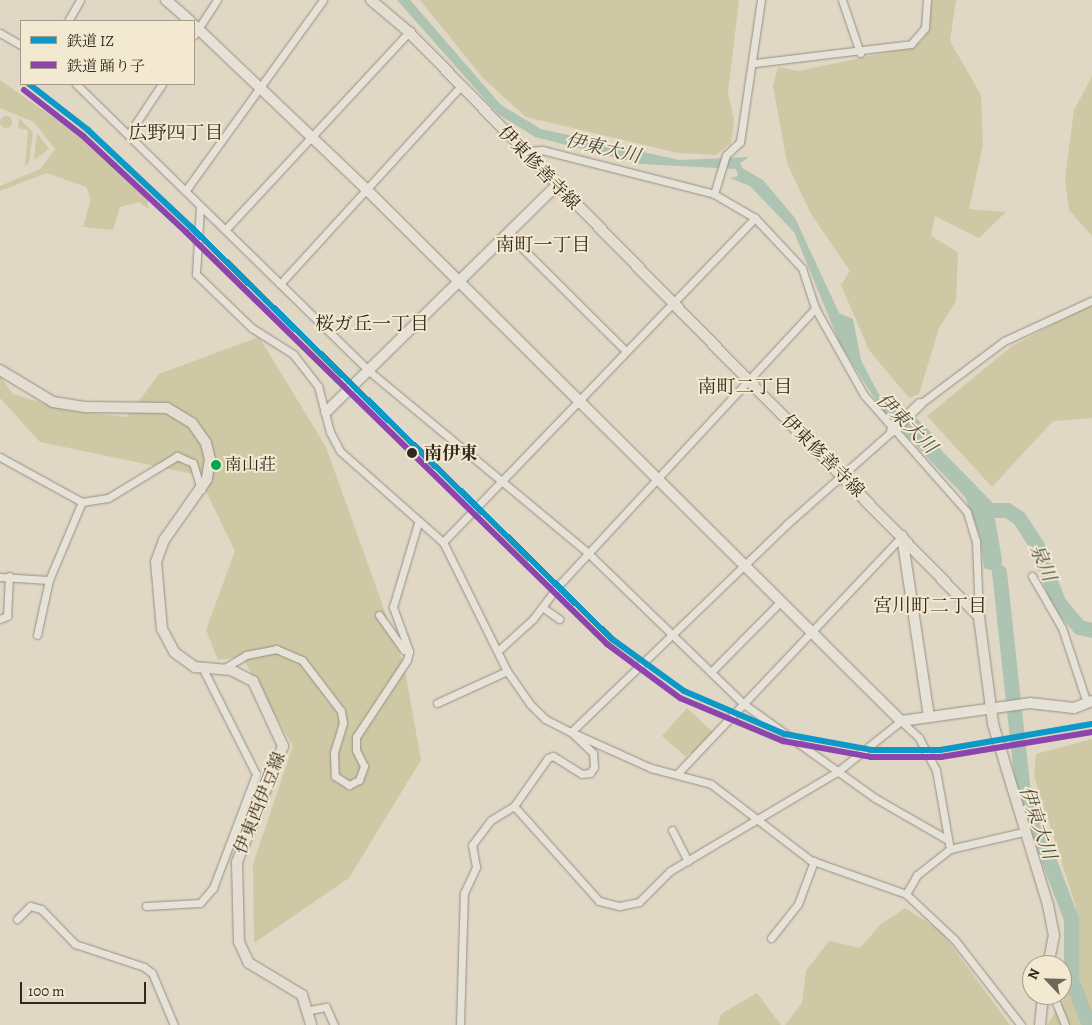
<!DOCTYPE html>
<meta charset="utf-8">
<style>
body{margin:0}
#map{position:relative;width:1092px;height:1025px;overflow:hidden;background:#e0d7c4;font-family:Alegreya,"Noto Serif JP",serif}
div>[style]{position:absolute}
.green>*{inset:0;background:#cec9a4}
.round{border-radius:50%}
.water>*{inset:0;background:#aec4b3}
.river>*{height:15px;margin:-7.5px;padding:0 7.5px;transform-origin:7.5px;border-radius:7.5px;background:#aec4b3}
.roads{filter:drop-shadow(0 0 1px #968f84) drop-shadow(0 0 1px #968f84)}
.street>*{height:7px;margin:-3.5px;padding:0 3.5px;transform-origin:3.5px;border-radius:3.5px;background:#e7e2d8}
.secondary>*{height:10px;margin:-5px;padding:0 5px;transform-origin:5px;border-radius:5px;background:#e7e2d8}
.primary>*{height:10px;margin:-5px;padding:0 5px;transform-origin:5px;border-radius:5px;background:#e3ddd2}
.rail-1>*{height:6px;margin:-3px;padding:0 3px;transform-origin:3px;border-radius:3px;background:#0d99c7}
.rail-2>*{height:6px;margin:-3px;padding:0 3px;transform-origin:3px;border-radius:3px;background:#8e44ad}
.dots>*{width:14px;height:14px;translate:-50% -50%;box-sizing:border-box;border:2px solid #f3e8d0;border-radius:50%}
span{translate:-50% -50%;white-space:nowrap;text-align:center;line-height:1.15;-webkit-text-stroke:4px #f3e8d0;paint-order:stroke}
.bus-label{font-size:17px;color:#332820}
.left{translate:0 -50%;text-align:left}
.street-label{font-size:18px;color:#332820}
.stop-label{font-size:18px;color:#332820;font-weight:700}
.neighbourhood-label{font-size:19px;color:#332820}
.water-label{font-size:19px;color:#4c4d43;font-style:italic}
.legend{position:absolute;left:20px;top:20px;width:175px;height:65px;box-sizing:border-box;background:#f3e8d0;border:1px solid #a69b8a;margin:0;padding:6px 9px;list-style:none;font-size:15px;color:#332820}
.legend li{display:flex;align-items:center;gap:10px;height:25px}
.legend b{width:25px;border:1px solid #a69b8a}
.north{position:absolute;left:1022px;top:955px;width:50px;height:50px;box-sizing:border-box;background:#f3e8d0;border:1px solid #a69b8a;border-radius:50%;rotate:294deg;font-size:14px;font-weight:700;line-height:20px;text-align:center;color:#332820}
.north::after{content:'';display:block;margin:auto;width:18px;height:22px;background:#706559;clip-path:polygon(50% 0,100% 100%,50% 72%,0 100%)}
.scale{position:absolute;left:20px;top:982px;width:126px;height:22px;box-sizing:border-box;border:2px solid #332820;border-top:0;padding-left:6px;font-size:15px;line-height:18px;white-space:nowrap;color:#332820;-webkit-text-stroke:4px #f3e8d0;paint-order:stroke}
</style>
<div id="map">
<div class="green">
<i style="clip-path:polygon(420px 0,739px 0,728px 93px,734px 120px,731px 143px,716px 155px,678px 153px,526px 117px,483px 78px)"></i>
<i style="clip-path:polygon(930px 0,956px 0,950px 41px,981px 95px,983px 145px,969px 209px,1006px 212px,979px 238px,935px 216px,931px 236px,958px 252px,956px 301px,939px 328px,919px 394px,909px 398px,869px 350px,841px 285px,850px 271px,811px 214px,787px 163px,773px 86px,778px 67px,799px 71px,912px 47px,922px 41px,928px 29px)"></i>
<i style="clip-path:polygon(1092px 76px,1092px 236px,1069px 210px,1065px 178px,1074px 110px)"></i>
<i style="clip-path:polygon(0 80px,77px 134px,148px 197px,148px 209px,139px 202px,120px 207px,113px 230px,83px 227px,91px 199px,86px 187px,47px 173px,0 191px,0 186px,40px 169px,55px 149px,34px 122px,0 108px)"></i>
<i class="round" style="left:0;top:116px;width:12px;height:12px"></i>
<i style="clip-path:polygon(19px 118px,33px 132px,29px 163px,25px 166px,28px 130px,18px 128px)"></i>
<i style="clip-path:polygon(37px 133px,49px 149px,34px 160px)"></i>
<i style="clip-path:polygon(1092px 304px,1092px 418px,1053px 421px,992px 487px,927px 416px,1012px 346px)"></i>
<i style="clip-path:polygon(259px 337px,326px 447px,404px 665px,421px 760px,349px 878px,254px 943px,253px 864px,293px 746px,242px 657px,218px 660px,206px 630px,235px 551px,198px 475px,40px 442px,0 398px,0 376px,13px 394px,65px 410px,127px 417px,159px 374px)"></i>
<i style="clip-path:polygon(687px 708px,716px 735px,696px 757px,690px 752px,686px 757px,662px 736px)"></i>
<i style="clip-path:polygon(1092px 739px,1092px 1025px,1047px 1025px,1078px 977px,1076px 907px,1034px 776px,1036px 754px)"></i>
<i style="clip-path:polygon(905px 908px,941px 931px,1010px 1025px,785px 1025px,802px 1003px,806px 971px,829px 941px,860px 948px,881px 924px)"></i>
<i style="clip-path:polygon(757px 993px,781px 1025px,718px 1025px,721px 1014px)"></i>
</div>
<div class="water">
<i style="clip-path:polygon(397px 0,410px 0,501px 105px,541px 129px,679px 160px,749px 157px,740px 163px,742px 168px,763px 180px,795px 218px,839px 313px,853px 319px,861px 360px,878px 393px,886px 404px,909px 419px,916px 418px,934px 435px,940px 449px,992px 502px,1002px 559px,999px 600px,996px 572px,984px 568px,980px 536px,965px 497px,882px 410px,840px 344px,794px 232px,750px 186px,730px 178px,738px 176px,736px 169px,641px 164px,535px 137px,498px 114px)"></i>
</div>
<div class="river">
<i style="left:983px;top:510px;width:24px"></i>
<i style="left:1007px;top:510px;width:14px;rotate:34deg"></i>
<i style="left:1019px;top:518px;width:31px;rotate:57deg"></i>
<i style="left:1036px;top:544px;width:62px;rotate:69.2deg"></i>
<i style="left:1058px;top:602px;width:33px;rotate:50deg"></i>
<i style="left:1079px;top:627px;width:13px;rotate:13deg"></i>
<i style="left:999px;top:572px;width:222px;rotate:83.8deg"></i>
<i style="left:1023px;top:793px;width:135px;rotate:69.1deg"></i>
<i style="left:1071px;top:919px;width:60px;rotate:90deg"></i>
<i style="left:1071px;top:979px;width:49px;rotate:68.6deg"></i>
</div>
<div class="roads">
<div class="street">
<i style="left:842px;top:0;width:56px;rotate:71.2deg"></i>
<i style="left:68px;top:21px;width:24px;rotate:-60deg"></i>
<i style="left:0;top:33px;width:24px;rotate:30deg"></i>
<i style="left:194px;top:35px;width:42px;rotate:-56.7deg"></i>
<i style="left:755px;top:63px;width:157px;rotate:-6.9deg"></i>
<i style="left:911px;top:44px;width:21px;rotate:-49deg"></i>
<i style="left:925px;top:28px;width:28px;rotate:-86deg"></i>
<i style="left:76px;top:84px;width:410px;rotate:44.4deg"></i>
<i style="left:369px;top:371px;width:285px;rotate:39.7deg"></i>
<i style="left:588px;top:553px;width:219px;rotate:44.1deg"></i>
<i style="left:745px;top:705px;width:160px;rotate:35.6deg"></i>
<i style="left:875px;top:798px;width:84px;rotate:29.9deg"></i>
<i style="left:130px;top:132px;width:58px;rotate:-56.3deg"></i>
<i style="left:523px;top:151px;width:19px;rotate:-3deg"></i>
<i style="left:542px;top:150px;width:178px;rotate:14.3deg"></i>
<i style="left:714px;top:194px;width:48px;rotate:30.3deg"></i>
<i style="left:755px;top:218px;width:69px;rotate:46.8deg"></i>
<i style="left:802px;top:268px;width:42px;rotate:72deg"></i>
<i style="left:815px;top:308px;width:100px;rotate:60.6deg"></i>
<i style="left:864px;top:395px;width:156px;rotate:48.6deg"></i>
<i style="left:967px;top:512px;width:30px;rotate:73deg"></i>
<i style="left:976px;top:541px;width:76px;rotate:87.7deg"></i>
<i style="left:186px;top:190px;width:234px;rotate:-54.2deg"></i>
<i style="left:714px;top:194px;width:41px;rotate:-72.9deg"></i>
<i style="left:726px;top:155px;width:19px;rotate:-43deg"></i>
<i style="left:740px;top:142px;width:144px;rotate:-81.6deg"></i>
<i style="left:200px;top:207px;width:67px;rotate:93.4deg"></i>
<i style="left:196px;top:274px;width:78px;rotate:44deg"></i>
<i style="left:252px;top:328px;width:49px;rotate:32.4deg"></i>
<i style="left:293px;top:354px;width:41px;rotate:52deg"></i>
<i style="left:318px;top:386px;width:48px;rotate:75.4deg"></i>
<i style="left:330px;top:432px;width:21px;rotate:62deg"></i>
<i style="left:340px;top:451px;width:137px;rotate:41.5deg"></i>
<i style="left:443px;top:542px;width:144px;rotate:63.6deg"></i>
<i style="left:507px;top:671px;width:40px;rotate:55.1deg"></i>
<i style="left:530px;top:704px;width:21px;rotate:45deg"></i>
<i style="left:545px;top:719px;width:29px;rotate:27deg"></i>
<i style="left:571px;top:732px;width:88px;rotate:24.2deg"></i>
<i style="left:651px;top:768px;width:62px;rotate:14.9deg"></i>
<i style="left:711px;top:784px;width:125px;rotate:37.5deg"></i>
<i style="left:810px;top:860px;width:102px;rotate:19.5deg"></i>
<i style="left:906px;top:894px;width:66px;rotate:43.2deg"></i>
<i style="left:954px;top:939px;width:109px;rotate:52.1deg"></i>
<i style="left:225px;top:230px;width:270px;rotate:-47.1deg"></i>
<i style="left:507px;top:233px;width:168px;rotate:44.8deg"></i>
<i style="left:280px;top:284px;width:268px;rotate:-47.6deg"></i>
<i style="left:920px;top:404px;width:105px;rotate:-36.9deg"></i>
<i style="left:1004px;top:341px;width:96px;rotate:-24.7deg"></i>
<i style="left:0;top:457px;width:94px;rotate:28.8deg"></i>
<i style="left:82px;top:502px;width:26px;rotate:-9deg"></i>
<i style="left:108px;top:498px;width:81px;rotate:-31.3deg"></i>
<i style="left:177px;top:456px;width:17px;rotate:24deg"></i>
<i style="left:193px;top:463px;width:28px;rotate:73deg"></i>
<i style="left:443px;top:542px;width:450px;rotate:-46.1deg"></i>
<i style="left:1032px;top:576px;width:60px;rotate:60deg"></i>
<i style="left:1062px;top:628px;width:79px;rotate:71.6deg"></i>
<i style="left:0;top:577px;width:49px;rotate:3.5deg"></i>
<i style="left:542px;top:607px;width:21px;rotate:35deg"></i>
<i style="left:379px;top:615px;width:43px;rotate:54.5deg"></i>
<i style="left:0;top:619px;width:8px;rotate:-23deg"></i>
<i style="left:7px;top:616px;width:40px;rotate:-87.1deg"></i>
<i style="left:37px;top:635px;width:56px;rotate:-77.7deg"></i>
<i style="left:49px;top:580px;width:85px;rotate:-67.1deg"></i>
<i style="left:500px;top:649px;width:45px;rotate:-42.3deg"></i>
<i style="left:533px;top:619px;width:41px;rotate:-52.9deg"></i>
<i style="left:558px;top:586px;width:379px;rotate:-47.2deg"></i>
<i style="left:223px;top:669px;width:27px;rotate:-31deg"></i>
<i style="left:246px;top:655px;width:31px;rotate:-11deg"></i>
<i style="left:276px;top:649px;width:28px;rotate:23deg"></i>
<i style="left:302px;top:660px;width:64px;rotate:52.6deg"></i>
<i style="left:341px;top:711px;width:12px;rotate:81deg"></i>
<i style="left:343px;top:723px;width:31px;rotate:107deg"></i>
<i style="left:334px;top:753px;width:23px;rotate:88deg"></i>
<i style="left:335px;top:776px;width:17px;rotate:33deg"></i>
<i style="left:349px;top:785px;width:11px;rotate:-27deg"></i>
<i style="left:359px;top:780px;width:15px;rotate:-70deg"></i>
<i style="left:364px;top:766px;width:18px;rotate:-117deg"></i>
<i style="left:356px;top:750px;width:13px;rotate:-90deg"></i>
<i style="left:356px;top:737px;width:92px;rotate:-56.5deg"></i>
<i style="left:407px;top:660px;width:9px;rotate:-77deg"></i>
<i style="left:409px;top:651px;width:47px;rotate:-110deg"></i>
<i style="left:393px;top:607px;width:88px;rotate:-73.4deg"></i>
<i style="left:711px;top:672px;width:97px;rotate:-45.4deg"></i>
<i style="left:437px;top:703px;width:77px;rotate:-24.6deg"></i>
<i style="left:678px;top:773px;width:326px;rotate:-46.6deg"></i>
<i style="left:514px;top:806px;width:59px;rotate:-54.7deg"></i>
<i style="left:548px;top:758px;width:5px;rotate:-22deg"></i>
<i style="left:553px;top:756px;width:34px;rotate:32deg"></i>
<i style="left:582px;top:774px;width:8px;rotate:-7deg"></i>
<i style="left:590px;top:773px;width:7px;rotate:-56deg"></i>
<i style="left:594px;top:767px;width:14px;rotate:-94deg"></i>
<i style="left:593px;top:753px;width:30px;rotate:-136deg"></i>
<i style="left:571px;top:732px;width:300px;rotate:-43.9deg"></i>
<i style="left:787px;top:524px;width:140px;rotate:-41.5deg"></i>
<i style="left:672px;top:830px;width:35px;rotate:63deg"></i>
<i style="left:906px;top:894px;width:22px;rotate:-60deg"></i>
<i style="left:917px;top:875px;width:42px;rotate:-38.2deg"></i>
<i style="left:950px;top:849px;width:75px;rotate:-13.1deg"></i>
<i style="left:146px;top:906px;width:54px;rotate:-3.2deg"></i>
<i style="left:200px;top:903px;width:20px;rotate:-49deg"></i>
<i style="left:213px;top:888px;width:122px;rotate:-69.3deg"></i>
<i style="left:256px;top:774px;width:115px;rotate:-116.8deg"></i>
<i style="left:17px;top:919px;width:18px;rotate:-45deg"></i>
<i style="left:30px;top:906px;width:11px;rotate:15deg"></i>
<i style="left:41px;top:909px;width:49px;rotate:45.8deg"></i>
<i style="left:75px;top:944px;width:73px;rotate:18.4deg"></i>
<i style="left:144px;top:967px;width:10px;rotate:37deg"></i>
<i style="left:152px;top:973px;width:56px;rotate:67.1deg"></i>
<i style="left:771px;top:938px;width:43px;rotate:-51.5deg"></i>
<i style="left:798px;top:904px;width:46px;rotate:-69.6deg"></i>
<i style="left:1053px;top:995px;width:32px;rotate:68deg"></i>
<i style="left:310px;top:1010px;width:16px;rotate:-11deg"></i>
<i style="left:326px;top:1007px;width:20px;rotate:66deg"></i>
<i style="left:460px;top:1025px;width:132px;rotate:-88.3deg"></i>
<i style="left:464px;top:893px;width:29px;rotate:-65deg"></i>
<i style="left:476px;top:867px;width:22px;rotate:-100deg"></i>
<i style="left:472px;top:845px;width:31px;rotate:-53deg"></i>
<i style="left:491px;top:820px;width:27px;rotate:-31deg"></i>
<i style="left:514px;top:806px;width:127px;rotate:48.2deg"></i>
<i style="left:599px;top:901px;width:21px;rotate:14deg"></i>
<i style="left:619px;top:906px;width:20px;rotate:-11deg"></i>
<i style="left:639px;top:902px;width:44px;rotate:-45deg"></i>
<i style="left:670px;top:871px;width:194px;rotate:-30.7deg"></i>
<i style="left:837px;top:772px;width:82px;rotate:-38.6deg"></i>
<i style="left:901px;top:721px;width:25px;rotate:43deg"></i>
<i style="left:919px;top:738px;width:36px;rotate:62deg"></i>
<i style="left:936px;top:770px;width:80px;rotate:80deg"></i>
</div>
<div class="secondary">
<i style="left:166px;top:0;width:32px;rotate:41deg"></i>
<i style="left:194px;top:25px;width:236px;rotate:43.6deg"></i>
<i style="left:365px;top:188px;width:756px;rotate:44.84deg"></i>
<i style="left:901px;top:721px;width:130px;rotate:-7.9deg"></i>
<i style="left:1030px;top:703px;width:44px;rotate:6.5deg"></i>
<i style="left:1074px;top:708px;width:19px;rotate:-21deg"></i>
<i style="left:326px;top:412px;width:322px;rotate:-44.5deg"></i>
<i style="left:892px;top:431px;width:39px;rotate:-44deg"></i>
<i style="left:902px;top:536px;width:183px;rotate:81.5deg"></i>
</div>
<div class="primary">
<i style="left:371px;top:0;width:50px;rotate:40.1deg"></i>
<i style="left:409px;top:32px;width:817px;rotate:45.74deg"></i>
<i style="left:979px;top:617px;width:108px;rotate:82.5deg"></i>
<i style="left:993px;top:724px;width:189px;rotate:73.1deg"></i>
<i style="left:1048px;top:905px;width:31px;rotate:79deg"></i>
<i style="left:1054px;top:935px;width:31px;rotate:101deg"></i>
<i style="left:0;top:370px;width:62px;rotate:31.1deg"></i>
<i style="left:53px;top:402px;width:32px;rotate:9deg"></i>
<i style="left:85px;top:407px;width:82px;rotate:0.7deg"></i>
<i style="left:167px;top:408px;width:29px;rotate:31deg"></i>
<i style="left:192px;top:423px;width:24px;rotate:55deg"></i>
<i style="left:206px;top:443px;width:16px;rotate:76deg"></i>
<i style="left:210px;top:459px;width:20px;rotate:99deg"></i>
<i style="left:207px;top:479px;width:75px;rotate:125.2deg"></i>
<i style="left:164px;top:540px;width:23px;rotate:110deg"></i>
<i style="left:156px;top:562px;width:67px;rotate:84.9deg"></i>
<i style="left:162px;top:629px;width:26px;rotate:62deg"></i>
<i style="left:174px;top:652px;width:26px;rotate:36deg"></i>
<i style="left:195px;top:667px;width:36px;rotate:5deg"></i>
<i style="left:231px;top:670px;width:25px;rotate:27deg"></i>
<i style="left:253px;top:681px;width:72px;rotate:65.2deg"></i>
<i style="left:283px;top:746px;width:125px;rotate:111.6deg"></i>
<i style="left:237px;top:862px;width:80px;rotate:88.6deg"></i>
<i style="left:239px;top:942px;width:23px;rotate:65deg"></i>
<i style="left:249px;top:963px;width:62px;rotate:31.1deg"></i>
<i style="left:302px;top:995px;width:31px;rotate:73deg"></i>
<i style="left:1040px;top:1025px;width:30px;rotate:-84deg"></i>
</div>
</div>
<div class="rail-1">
<i style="left:29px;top:84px;width:75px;rotate:37.9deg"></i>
<i style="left:88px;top:130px;width:141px;rotate:43.3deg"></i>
<i style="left:191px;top:227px;width:589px;rotate:44.38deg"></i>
<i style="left:612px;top:639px;width:89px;rotate:35.8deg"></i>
<i style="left:684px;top:691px;width:110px;rotate:23.1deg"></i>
<i style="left:785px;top:734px;width:88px;rotate:10.4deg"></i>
<i style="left:872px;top:750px;width:68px"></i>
<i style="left:940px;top:750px;width:154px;rotate:-9.7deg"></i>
</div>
<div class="rail-2">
<i style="left:24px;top:90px;width:75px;rotate:37.9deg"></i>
<i style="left:83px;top:136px;width:141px;rotate:43deg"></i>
<i style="left:186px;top:232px;width:589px;rotate:44.38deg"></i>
<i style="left:607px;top:644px;width:91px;rotate:36.5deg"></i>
<i style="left:680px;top:698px;width:112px;rotate:22.7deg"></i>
<i style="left:783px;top:741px;width:89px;rotate:10.3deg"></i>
<i style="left:871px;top:757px;width:70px"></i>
<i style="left:941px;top:757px;width:153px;rotate:-9.4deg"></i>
</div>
<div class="dots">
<i style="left:412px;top:453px;background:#332820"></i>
<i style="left:216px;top:465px;background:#00a651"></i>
</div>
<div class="bus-label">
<span class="left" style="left:225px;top:465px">南山荘</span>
</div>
<div class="street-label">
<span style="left:539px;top:168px;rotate:46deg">伊東修善寺線</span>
<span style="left:823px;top:456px;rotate:45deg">伊東修善寺線</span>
<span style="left:260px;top:803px;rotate:-68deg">伊東西伊豆線</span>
</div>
<div class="stop-label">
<span class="left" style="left:424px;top:453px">南伊東</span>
</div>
<div class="neighbourhood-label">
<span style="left:176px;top:134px">広野四丁目</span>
<span style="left:543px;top:246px">南町一丁目</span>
<span style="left:372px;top:325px">桜ガ丘一丁目</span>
<span style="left:745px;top:388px">南町二丁目</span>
<span style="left:930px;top:607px">宮川町二丁目</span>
</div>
<div class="water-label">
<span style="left:603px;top:149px;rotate:13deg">伊東大川</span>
<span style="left:906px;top:424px;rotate:45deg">伊東大川</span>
<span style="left:1042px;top:563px;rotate:67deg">泉川</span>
<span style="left:1037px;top:823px;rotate:71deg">伊東大川</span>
</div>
<ul class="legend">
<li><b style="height:6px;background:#0d99c7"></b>鉄道 IZ</li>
<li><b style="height:6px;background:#8e44ad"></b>鉄道 踊り子</li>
</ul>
<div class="north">N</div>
<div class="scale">100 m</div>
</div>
